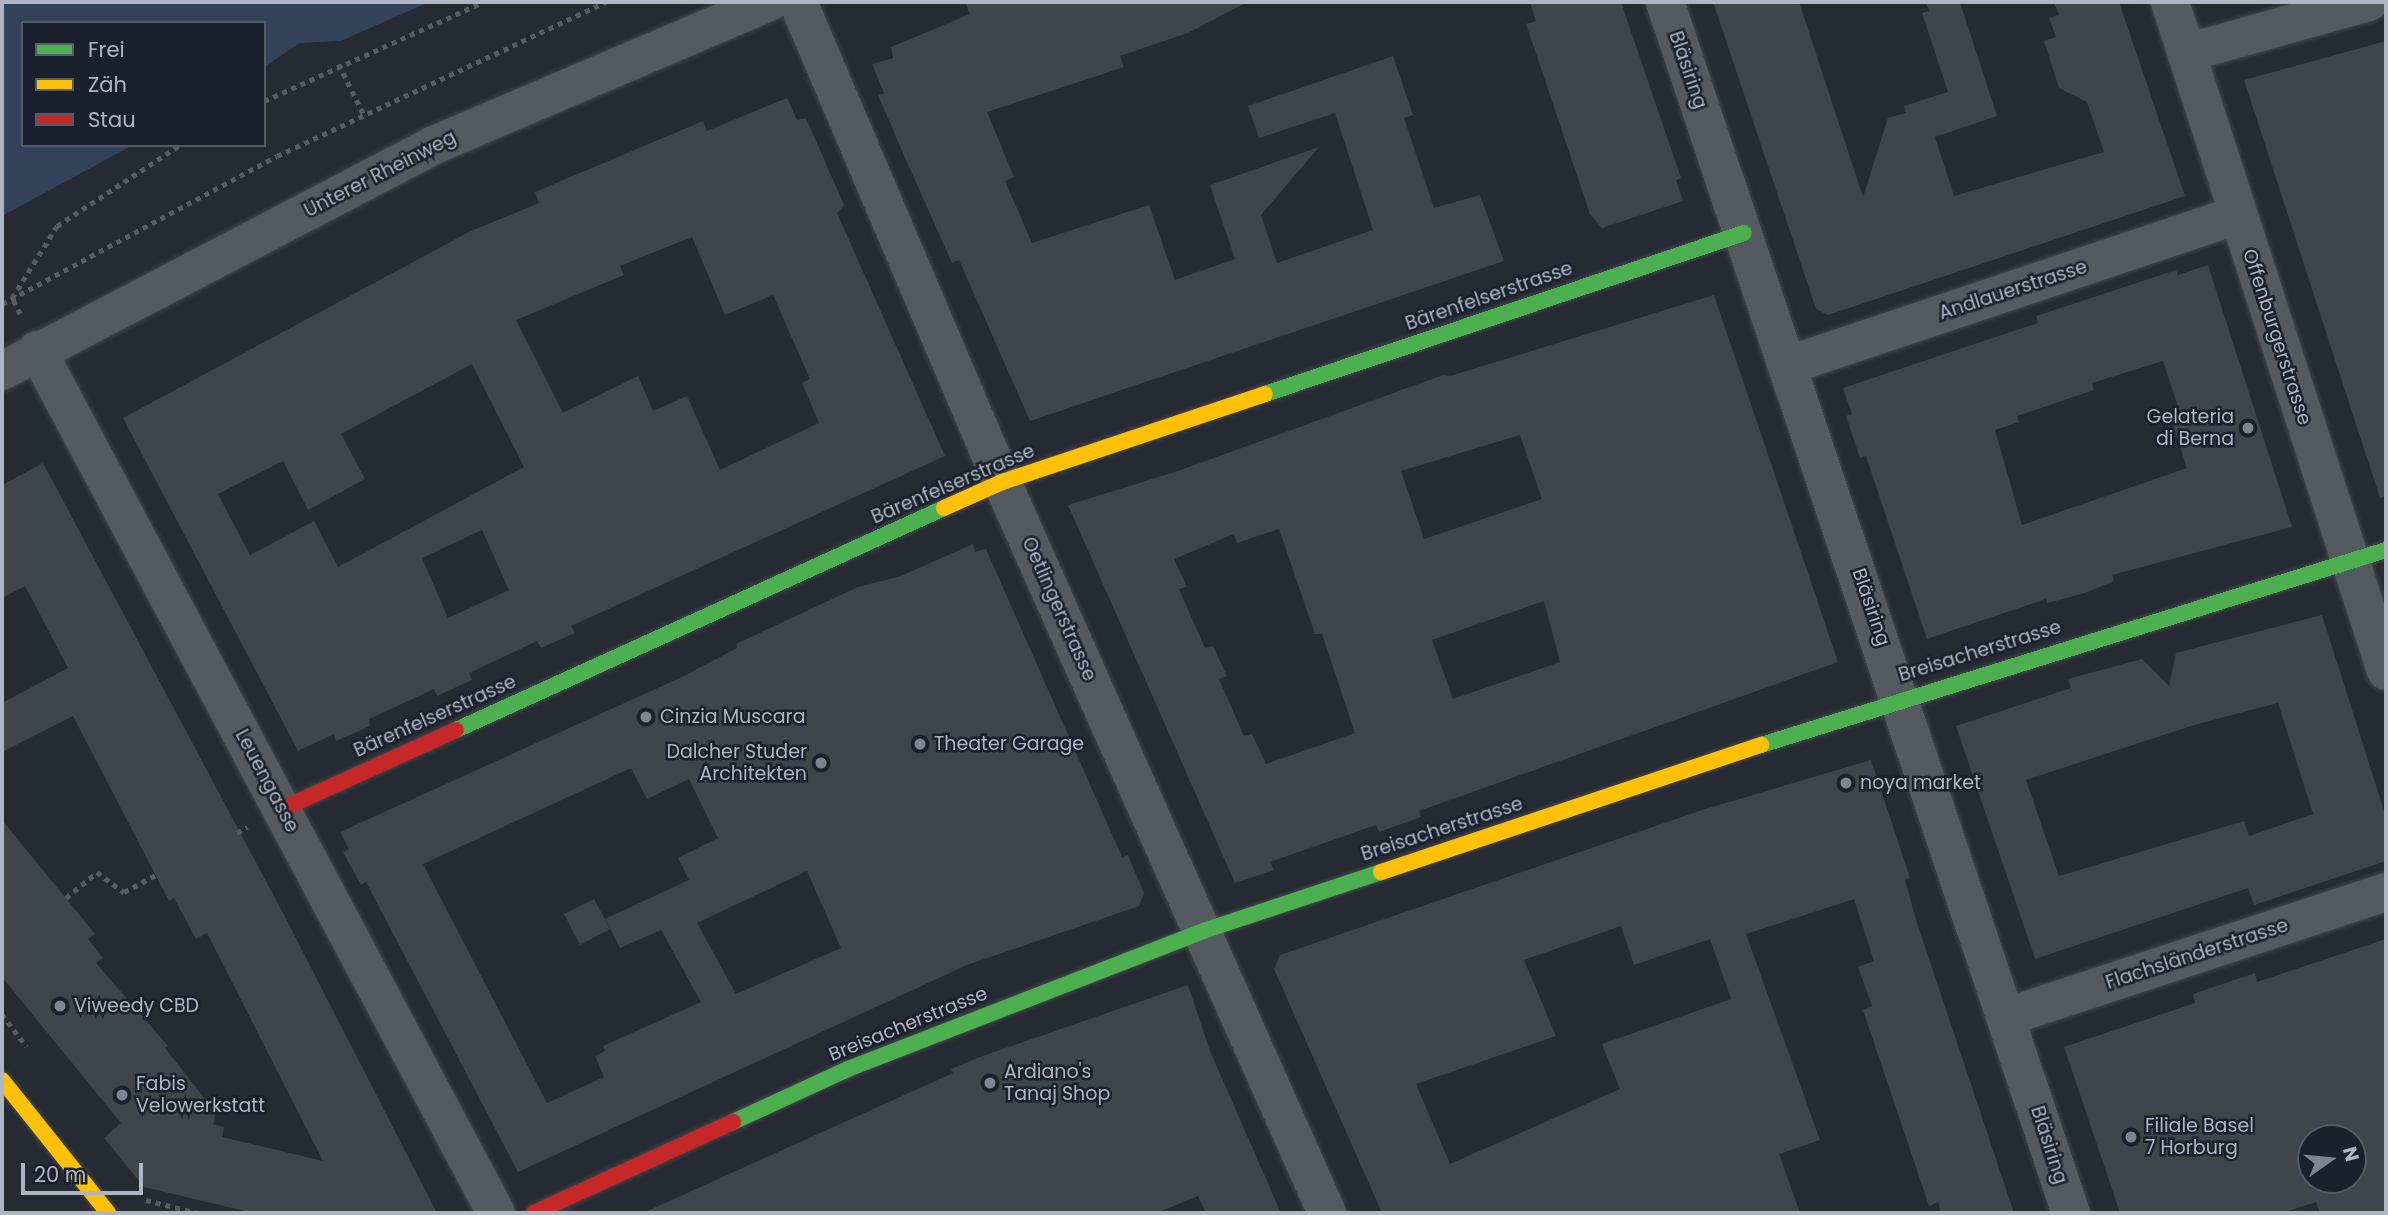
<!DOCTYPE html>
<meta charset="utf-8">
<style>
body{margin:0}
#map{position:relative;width:2388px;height:1215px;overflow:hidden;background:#262a32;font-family:Poppins,sans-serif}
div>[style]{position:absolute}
.water>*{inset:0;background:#34425a}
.building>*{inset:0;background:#40444b}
.path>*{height:4.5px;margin-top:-2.25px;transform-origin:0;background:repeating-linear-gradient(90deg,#585d63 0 5px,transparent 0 10px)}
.roads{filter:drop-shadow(0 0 2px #43464c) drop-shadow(0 0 2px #43464c)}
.street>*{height:38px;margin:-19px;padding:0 19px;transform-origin:19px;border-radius:19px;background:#555960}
.fast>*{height:16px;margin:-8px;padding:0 8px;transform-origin:8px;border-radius:8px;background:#4caf50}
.slow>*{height:16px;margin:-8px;padding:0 8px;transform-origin:8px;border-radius:8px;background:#ffc107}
.jam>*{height:16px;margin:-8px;padding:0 8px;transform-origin:8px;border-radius:8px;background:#c62828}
.dots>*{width:19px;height:19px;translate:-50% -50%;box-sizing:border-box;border:4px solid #1a202c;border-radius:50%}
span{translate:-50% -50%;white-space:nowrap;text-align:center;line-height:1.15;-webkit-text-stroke:5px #1a202c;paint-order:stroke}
.street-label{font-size:19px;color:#aeb6c4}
.poi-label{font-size:19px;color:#aeb6c4}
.right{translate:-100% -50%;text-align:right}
.left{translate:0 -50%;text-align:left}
.frame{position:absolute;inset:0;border:4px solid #aeb6c4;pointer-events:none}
.legend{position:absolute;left:21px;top:21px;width:245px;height:126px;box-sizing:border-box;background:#1a202c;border:2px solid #555c69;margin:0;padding:9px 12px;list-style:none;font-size:21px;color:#aeb6c4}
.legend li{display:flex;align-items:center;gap:14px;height:35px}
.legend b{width:35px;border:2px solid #555c69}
.north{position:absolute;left:2297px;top:1124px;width:70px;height:70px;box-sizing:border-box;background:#1a202c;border:2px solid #555c69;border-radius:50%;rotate:75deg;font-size:19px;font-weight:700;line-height:28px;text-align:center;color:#aeb6c4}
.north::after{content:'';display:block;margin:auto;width:24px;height:32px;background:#7e8591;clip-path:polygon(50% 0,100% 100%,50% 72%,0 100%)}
.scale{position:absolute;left:21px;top:1163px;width:122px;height:32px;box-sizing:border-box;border:4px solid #aeb6c4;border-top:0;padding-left:9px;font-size:21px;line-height:24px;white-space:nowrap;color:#aeb6c4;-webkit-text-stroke:5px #1a202c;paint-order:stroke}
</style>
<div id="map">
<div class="water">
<i style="clip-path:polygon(2px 2px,429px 2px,341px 41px,300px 43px,264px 67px,264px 23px,23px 23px,23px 145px,133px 145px,2px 216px)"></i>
</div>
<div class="building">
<i style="clip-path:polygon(965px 2px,1247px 2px,1188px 33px,1120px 56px,1124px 67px,987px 112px,1014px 177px,1005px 181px,1032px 243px,1149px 205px,1175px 280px,1235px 259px,1210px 185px,1319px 147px,1261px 215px,1277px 263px,1373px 230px,1335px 113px,1259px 138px,1248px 106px,1393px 56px,1413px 115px,1404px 118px,1434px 208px,1480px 195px,1504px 261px,1030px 421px,959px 260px,952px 263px,906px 160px,878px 95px,884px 93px,872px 64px,893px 58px,891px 47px,970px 14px)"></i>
<i style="clip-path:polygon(1530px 2px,1621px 2px,1681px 178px,1676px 180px,1683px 201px,1602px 228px,1590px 214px,1526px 24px,1536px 21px)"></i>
<i style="clip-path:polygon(1713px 2px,1799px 2px,1863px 197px,1888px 118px,1906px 113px,1904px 106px,1948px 92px,1922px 13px,1929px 11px,1926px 2px,1960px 2px,1997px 116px,1935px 137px,1954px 196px,2104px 152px,2087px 102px,2059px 88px,2044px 41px,2056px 37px,2049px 18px,2059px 15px,2054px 2px,2119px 2px,2185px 196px,1828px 315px,1816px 309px)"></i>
<i style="clip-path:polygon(2386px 41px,2386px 497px,2380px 498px,2244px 80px)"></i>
<i style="clip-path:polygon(evenodd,787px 98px,797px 120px,806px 118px,844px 205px,837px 213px,945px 456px,571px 626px,575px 633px,541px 648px,537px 641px,469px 673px,472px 680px,437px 696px,434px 689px,369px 719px,370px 726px,336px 741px,334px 734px,298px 751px,123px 418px,469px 232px,539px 203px,535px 192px,703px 121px,707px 131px,787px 98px,692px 237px,725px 315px,773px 295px,810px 379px,802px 383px,819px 423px,720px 470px,687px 396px,653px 411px,638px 376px,563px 413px,516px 320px,624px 275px,620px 266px,692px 237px,787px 98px,472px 364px,524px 467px,338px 567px,314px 521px,250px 555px,218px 494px,283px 461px,308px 510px,365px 479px,341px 434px,472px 364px,787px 98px,482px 530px,509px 590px,448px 618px,422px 558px,482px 530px)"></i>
<i style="clip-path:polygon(evenodd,2208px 265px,2292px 527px,2112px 575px,2114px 581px,2082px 594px,2047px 603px,2046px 599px,1927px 639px,1866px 456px,1860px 458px,1846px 416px,1852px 414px,1843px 388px,2038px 323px,2036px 316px,2176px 270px,2178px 275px,2208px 265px,2163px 361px,2183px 422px,2173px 425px,2187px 468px,2022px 525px,1995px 430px,2019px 422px,2017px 416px,2094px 390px,2092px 383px,2163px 361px)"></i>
<i style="clip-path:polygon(evenodd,1714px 295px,1838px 662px,1419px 811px,1421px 817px,1379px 832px,1376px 825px,1270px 862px,1274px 870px,1235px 883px,1068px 505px,1178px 471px,1443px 375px,1450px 376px,1714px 295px,1520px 435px,1542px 499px,1424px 539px,1401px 471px,1520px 435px,1714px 295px,1279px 529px,1315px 634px,1322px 634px,1355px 733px,1266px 764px,1252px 734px,1244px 736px,1219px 679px,1227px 676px,1213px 646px,1205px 648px,1179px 589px,1187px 587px,1174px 559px,1234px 534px,1237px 543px,1279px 529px,1714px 295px,1544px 601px,1560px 662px,1453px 699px,1432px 640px,1544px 601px)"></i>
<i style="clip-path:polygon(43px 463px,283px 913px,437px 1213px,253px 1213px,144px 1187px,104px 1138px,121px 1123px,2px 977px,2px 820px,95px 934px,88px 939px,103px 958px,96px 963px,168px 1046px,165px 1048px,216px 1113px,213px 1124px,224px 1127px,222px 1137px,323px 1161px,207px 933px,196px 939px,174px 898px,169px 901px,73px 716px,2px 752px,2px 703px,68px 668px,25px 586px,2px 598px,2px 485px)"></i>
<i style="clip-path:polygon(evenodd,973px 544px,975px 552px,986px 549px,1122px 857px,1128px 855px,1144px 893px,1139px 906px,967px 965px,518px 1172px,366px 882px,361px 885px,343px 852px,349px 849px,340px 832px,682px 677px,737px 648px,736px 644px,858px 587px,901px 576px,973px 544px,631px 768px,647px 799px,689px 779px,718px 838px,678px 858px,689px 880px,605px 919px,620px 948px,661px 930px,701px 1002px,603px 1046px,605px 1051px,595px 1056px,604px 1077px,547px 1103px,423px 864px,631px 768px,973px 544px,807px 871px,841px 948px,736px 994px,697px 923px,807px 871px)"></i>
<i style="clip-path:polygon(evenodd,2322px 615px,2386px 817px,2386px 861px,2254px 905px,2248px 888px,2035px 959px,1956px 726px,2071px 688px,2068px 679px,2142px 659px,2169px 686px,2176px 653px,2322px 615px,2278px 703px,2313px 814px,2249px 836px,2244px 821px,2059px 876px,2026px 780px,2194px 725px,2278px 703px)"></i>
<i style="clip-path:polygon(evenodd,1871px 760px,1910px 878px,1905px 880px,1916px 920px,2014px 1213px,1941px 1213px,1938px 1202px,1929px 1206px,1863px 1010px,1872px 1006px,1858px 967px,1874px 961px,1854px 899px,1746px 934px,1820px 1140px,1779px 1154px,1800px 1213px,1382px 1213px,1274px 969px,1280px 955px,1702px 810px,1871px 760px,1621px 926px,1634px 965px,1710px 939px,1731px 999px,1602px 1044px,1620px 1089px,1450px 1164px,1416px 1084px,1556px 1036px,1524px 960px,1621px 926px)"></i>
<i style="clip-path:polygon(594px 899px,610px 929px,580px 945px,564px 914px)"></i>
<i style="clip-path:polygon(evenodd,2386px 939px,2386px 1213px,2320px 1213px,2316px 1202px,2282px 1213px,2120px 1213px,2064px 1047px,2195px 1003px,2193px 994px,2255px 973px,2257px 982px,2386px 939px,2311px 1138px,2353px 1138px,2353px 1180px,2311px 1180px,2311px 1138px)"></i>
<i style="clip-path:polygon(1188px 985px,1210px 1051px,1281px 1213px,1206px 1213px,1198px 1196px,1157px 1213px,643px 1213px,953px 1073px,951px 1069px,977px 1058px)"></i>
</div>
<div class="path">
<i style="left:339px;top:64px;width:57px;rotate:63.9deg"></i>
<i style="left:264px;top:101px;width:240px;rotate:-24.3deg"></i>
<i style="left:2px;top:304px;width:312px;rotate:-28.3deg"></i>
<i style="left:277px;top:156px;width:363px;rotate:-25.1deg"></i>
<i style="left:20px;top:314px;width:18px;rotate:-117deg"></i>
<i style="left:12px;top:298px;width:85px;rotate:-58deg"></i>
<i style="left:57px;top:226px;width:147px;rotate:-33.4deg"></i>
<i style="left:237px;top:833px;width:12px;rotate:-31deg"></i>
<i style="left:66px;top:898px;width:40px;rotate:-40deg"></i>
<i style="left:97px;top:872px;width:34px;rotate:37deg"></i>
<i style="left:124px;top:892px;width:36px;rotate:-28deg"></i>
<i style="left:2px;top:1014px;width:41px;rotate:52.9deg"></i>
<i style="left:146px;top:1200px;width:54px;rotate:14deg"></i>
</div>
<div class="roads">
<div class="street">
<i style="left:798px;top:2px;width:522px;rotate:66.97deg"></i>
<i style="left:1002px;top:482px;width:800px;rotate:66.03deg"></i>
<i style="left:1665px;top:2px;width:1277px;rotate:71.47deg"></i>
<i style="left:2170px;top:2px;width:703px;rotate:72.11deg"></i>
<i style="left:2186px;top:53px;width:190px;rotate:-15.6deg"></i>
<i style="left:37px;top:350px;width:977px;rotate:61.99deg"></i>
<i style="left:1789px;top:365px;width:473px;rotate:-18.5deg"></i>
<i style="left:2px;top:371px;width:488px;rotate:-27.6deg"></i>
<i style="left:434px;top:145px;width:365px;rotate:-23.1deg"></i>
<i style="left:2009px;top:1016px;width:397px;rotate:-18.2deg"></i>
</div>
<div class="fast">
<i style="left:1265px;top:394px;width:505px;rotate:-18.58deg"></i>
<i style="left:456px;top:730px;width:536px;rotate:-24.46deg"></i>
<i style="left:1761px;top:745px;width:655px;rotate:-17.33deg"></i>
<i style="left:733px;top:1122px;width:127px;rotate:-24.7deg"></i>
<i style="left:848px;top:1069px;width:381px;rotate:-21.2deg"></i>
<i style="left:1203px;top:931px;width:188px;rotate:-18.3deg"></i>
</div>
<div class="slow">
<i style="left:944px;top:508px;width:64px;rotate:-24.1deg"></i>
<i style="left:1002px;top:482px;width:277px;rotate:-18.5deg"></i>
<i style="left:1381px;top:872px;width:401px;rotate:-18.5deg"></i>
<i style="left:2px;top:1080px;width:170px;rotate:51.4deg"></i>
</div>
<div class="jam">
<i style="left:282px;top:809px;width:191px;rotate:-24.4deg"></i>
<i style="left:534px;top:1213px;width:219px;rotate:-24.6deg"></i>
</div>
</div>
<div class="dots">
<i style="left:2248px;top:428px;background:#7e8591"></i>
<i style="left:646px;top:717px;background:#7e8591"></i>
<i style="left:920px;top:744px;background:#7e8591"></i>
<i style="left:821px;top:763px;background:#7e8591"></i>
<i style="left:1846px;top:783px;background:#7e8591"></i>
<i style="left:60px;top:1006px;background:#7e8591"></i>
<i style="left:990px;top:1083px;background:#7e8591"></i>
<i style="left:122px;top:1095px;background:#7e8591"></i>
<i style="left:2131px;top:1137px;background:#7e8591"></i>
</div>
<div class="street-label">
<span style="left:1688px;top:70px;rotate:71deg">Bläsiring</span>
<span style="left:380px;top:174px;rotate:-27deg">Unterer Rheinweg</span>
<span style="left:2013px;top:290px;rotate:-18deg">Andlauerstrasse</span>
<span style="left:1489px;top:296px;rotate:-19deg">Bärenfelserstrasse</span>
<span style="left:2277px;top:337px;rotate:72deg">Offenburgerstrasse</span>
<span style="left:953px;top:484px;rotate:-23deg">Bärenfelserstrasse</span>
<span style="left:1871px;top:607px;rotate:71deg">Bläsiring</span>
<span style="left:1059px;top:609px;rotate:66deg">Oetlingerstrasse</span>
<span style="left:1980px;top:651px;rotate:-17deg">Breisacherstrasse</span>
<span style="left:435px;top:716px;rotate:-24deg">Bärenfelserstrasse</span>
<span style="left:267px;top:781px;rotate:62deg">Leuengasse</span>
<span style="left:1442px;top:829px;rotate:-18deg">Breisacherstrasse</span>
<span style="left:2197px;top:954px;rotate:-18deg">Flachsländerstrasse</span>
<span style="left:908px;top:1024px;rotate:-22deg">Breisacherstrasse</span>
<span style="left:2049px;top:1145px;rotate:72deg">Bläsiring</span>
</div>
<div class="poi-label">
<span class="right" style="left:2234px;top:428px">Gelateria<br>di Berna</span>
<span class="left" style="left:660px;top:717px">Cinzia Muscara</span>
<span class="left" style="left:934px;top:744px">Theater Garage</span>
<span class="right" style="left:807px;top:763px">Dalcher Studer<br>Architekten</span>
<span class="left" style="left:1860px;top:783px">noya market</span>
<span class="left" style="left:74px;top:1006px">Viweedy CBD</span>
<span class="left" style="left:1004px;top:1083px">Ardiano's<br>Tanaj Shop</span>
<span class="left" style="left:136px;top:1095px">Fabis<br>Velowerkstatt</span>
<span class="left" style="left:2145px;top:1137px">Filiale Basel<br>7 Horburg</span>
</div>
<div class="frame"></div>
<ul class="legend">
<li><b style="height:9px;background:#4caf50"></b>Frei</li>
<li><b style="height:9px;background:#ffc107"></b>Zäh</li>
<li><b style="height:9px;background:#c62828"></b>Stau</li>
</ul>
<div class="north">N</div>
<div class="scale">20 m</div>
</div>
